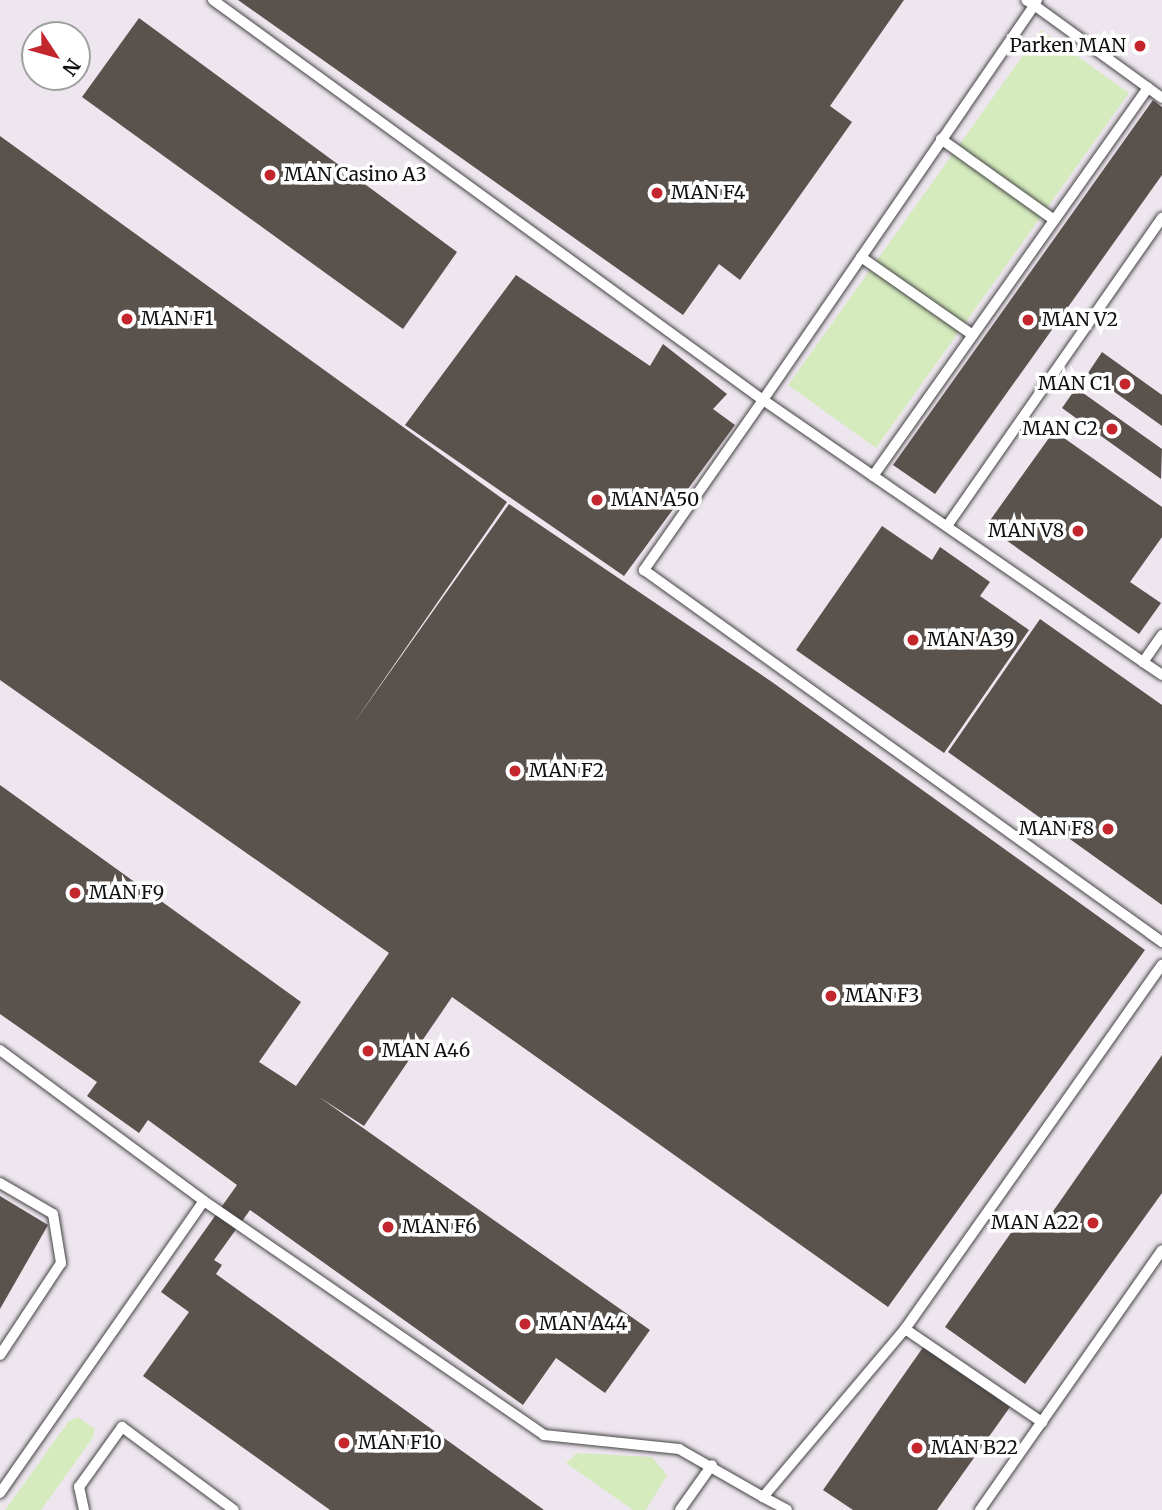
<!DOCTYPE html>
<style>
body{margin:0}
#map{position:relative;width:1162px;height:1510px;overflow:hidden;background:#fffdf5;font-family:Merriweather,serif}
div>[style]{position:absolute}
.industrial>*{inset:0;background:#eee6ef}
.green>*{inset:0;background:#d5ebbd}
.building>*{inset:0;background:#5a524d}
.roads{filter:drop-shadow(0 0 2px #444) drop-shadow(0 0 2px #444)}
.lane>*{height:10px;margin:-5px;padding:0 5px;transform-origin:5px;border-radius:5px;background:#fff}
.dots>*{width:19px;height:19px;translate:-50% -50%;box-sizing:border-box;border:4px solid #fff;border-radius:50%}
span{translate:-50% -50%;white-space:nowrap;text-align:center;line-height:1.15;-webkit-text-stroke:7px #fff;paint-order:stroke}
.poi-label{font-size:19px;color:#111}
.right{translate:-100% -50%;text-align:right}
.left{translate:0 -50%;text-align:left}
.north{position:absolute;left:21px;top:21px;width:70px;height:70px;box-sizing:border-box;background:#fff;border:2px solid #a0a0a0;border-radius:50%;rotate:126deg;font-size:19px;font-weight:700;line-height:28px;text-align:center;color:#111}
.north::after{content:'';display:block;margin:auto;width:24px;height:32px;background:#c4262e;clip-path:polygon(50% 0,100% 100%,50% 72%,0 100%)}
</style>
<div id="map">
<div class="industrial">
<i style="clip-path:polygon(evenodd,0 0,1162px 0,1162px 1510px,0 1510px,0 0,35px 35px,77px 35px,77px 77px,35px 77px,35px 35px)"></i>
</div>
<div class="green">
<i style="clip-path:polygon(1041px 30px,1129px 93px,876px 448px,788px 385px)"></i>
<i style="clip-path:polygon(78px 1417px,95px 1429px,92px 1439px,41px 1510px,5px 1510px,69px 1421px)"></i>
<i style="clip-path:polygon(577px 1453px,652px 1457px,667px 1475px,646px 1510px,633px 1510px,566px 1463px)"></i>
</div>
<div class="building">
<i style="clip-path:polygon(238px 0,904px 0,830px 106px,852px 122px,740px 280px,719px 264px,683px 315px)"></i>
<i style="clip-path:polygon(139px 18px,457px 252px,403px 329px,82px 97px)"></i>
<i style="clip-path:polygon(1153px 100px,1162px 107px,1162px 175px,935px 494px,893px 465px)"></i>
<i style="clip-path:polygon(0 136px,507px 502px,351px 727px,509px 504px,772px 682px,1145px 950px,888px 1307px,452px 997px,364px 1126px,319px 1097px,650px 1330px,605px 1393px,556px 1358px,523px 1405px,250px 1210px,214px 1260px,222px 1265px,216px 1274px,544px 1510px,330px 1510px,143px 1376px,189px 1312px,161px 1292px,237px 1185px,148px 1120px,139px 1133px,87px 1096px,97px 1082px,0 1014px,0 785px,301px 1002px,259px 1062px,296px 1086px,389px 953px,0 680px)"></i>
<i style="clip-path:polygon(516px 275px,650px 366px,663px 344px,727px 394px,713px 409px,735px 425px,624px 576px,405px 425px)"></i>
<i style="clip-path:polygon(1102px 352px,1162px 395px,1162px 426px,1088px 373px)"></i>
<i style="clip-path:polygon(1076px 388px,1162px 449px,1161px 479px,1062px 408px)"></i>
<i style="clip-path:polygon(1054px 431px,1162px 507px,1162px 537px,1130px 582px,1161px 603px,1139px 634px,986px 526px)"></i>
<i style="clip-path:polygon(882px 526px,932px 560px,940px 547px,990px 582px,980px 596px,1029px 630px,944px 753px,796px 650px)"></i>
<i style="clip-path:polygon(1040px 619px,1162px 705px,1162px 905px,948px 752px)"></i>
<i style="clip-path:polygon(1162px 1055px,1162px 1193px,1025px 1384px,945px 1327px,1022px 1217px,1040px 1230px)"></i>
<i style="clip-path:polygon(0 1196px,48px 1225px,0 1309px)"></i>
<i style="clip-path:polygon(924px 1346px,1010px 1407px,937px 1510px,853px 1510px,823px 1490px)"></i>
</div>
<div class="roads">
<div class="lane">
<i style="left:213px;top:0;width:680px;rotate:36.03deg"></i>
<i style="left:763px;top:400px;width:479px;rotate:-55.5deg"></i>
<i style="left:1034px;top:5px;width:9px;rotate:-148deg"></i>
<i style="left:1037px;top:0;width:6px;rotate:121deg"></i>
<i style="left:1034px;top:5px;width:158px;rotate:36deg"></i>
<i style="left:941px;top:139px;width:139px;rotate:35.6deg"></i>
<i style="left:861px;top:257px;width:136px;rotate:34.9deg"></i>
<i style="left:873px;top:476px;width:476px;rotate:-54.7deg"></i>
<i style="left:947px;top:526px;width:376px;rotate:-55.1deg"></i>
<i style="left:1162px;top:635px;width:33px;rotate:125deg"></i>
<i style="left:1143px;top:662px;width:23px;rotate:34deg"></i>
<i style="left:1143px;top:662px;width:462px;rotate:-145.4deg"></i>
<i style="left:763px;top:400px;width:208px;rotate:125deg"></i>
<i style="left:644px;top:570px;width:638px;rotate:35.68deg"></i>
<i style="left:0;top:1050px;width:254px;rotate:36.5deg"></i>
<i style="left:0;top:1183px;width:61px;rotate:30.3deg"></i>
<i style="left:53px;top:1214px;width:50px;rotate:80.7deg"></i>
<i style="left:61px;top:1263px;width:110px;rotate:123.5deg"></i>
<i style="left:905px;top:1329px;width:166px;rotate:34.2deg"></i>
<i style="left:0;top:1493px;width:356px;rotate:-55.1deg"></i>
<i style="left:204px;top:1201px;width:413px;rotate:34.5deg"></i>
<i style="left:544px;top:1435px;width:136px;rotate:5.9deg"></i>
<i style="left:679px;top:1449px;width:97px;rotate:29.7deg"></i>
<i style="left:763px;top:1497px;width:220px;rotate:-49.8deg"></i>
<i style="left:905px;top:1329px;width:446px;rotate:-54.8deg"></i>
<i style="left:763px;top:1497px;width:27px;rotate:28deg"></i>
<i style="left:84px;top:1510px;width:24px;rotate:-102deg"></i>
<i style="left:79px;top:1487px;width:74px;rotate:-54.4deg"></i>
<i style="left:122px;top:1427px;width:139px;rotate:36.5deg"></i>
<i style="left:680px;top:1510px;width:55px;rotate:-54.6deg"></i>
<i style="left:980px;top:1510px;width:317px;rotate:-55deg"></i>
</div>
</div>
<div class="dots">
<i style="left:1140px;top:46px;background:#c4262e"></i>
<i style="left:270px;top:175px;background:#c4262e"></i>
<i style="left:657px;top:193px;background:#c4262e"></i>
<i style="left:127px;top:319px;background:#c4262e"></i>
<i style="left:1028px;top:320px;background:#c4262e"></i>
<i style="left:1125px;top:384px;background:#c4262e"></i>
<i style="left:1112px;top:429px;background:#c4262e"></i>
<i style="left:597px;top:500px;background:#c4262e"></i>
<i style="left:1078px;top:531px;background:#c4262e"></i>
<i style="left:913px;top:640px;background:#c4262e"></i>
<i style="left:515px;top:771px;background:#c4262e"></i>
<i style="left:1108px;top:829px;background:#c4262e"></i>
<i style="left:75px;top:893px;background:#c4262e"></i>
<i style="left:831px;top:996px;background:#c4262e"></i>
<i style="left:368px;top:1051px;background:#c4262e"></i>
<i style="left:1093px;top:1223px;background:#c4262e"></i>
<i style="left:388px;top:1227px;background:#c4262e"></i>
<i style="left:525px;top:1324px;background:#c4262e"></i>
<i style="left:344px;top:1443px;background:#c4262e"></i>
<i style="left:917px;top:1448px;background:#c4262e"></i>
</div>
<div class="poi-label">
<span class="right" style="left:1126px;top:46px">Parken MAN</span>
<span class="left" style="left:284px;top:175px">MAN Casino A3</span>
<span class="left" style="left:671px;top:193px">MAN F4</span>
<span class="left" style="left:141px;top:319px">MAN F1</span>
<span class="left" style="left:1042px;top:320px">MAN V2</span>
<span class="right" style="left:1111px;top:384px">MAN C1</span>
<span class="right" style="left:1098px;top:429px">MAN C2</span>
<span class="left" style="left:611px;top:500px">MAN A50</span>
<span class="right" style="left:1064px;top:531px">MAN V8</span>
<span class="left" style="left:927px;top:640px">MAN A39</span>
<span class="left" style="left:529px;top:771px">MAN F2</span>
<span class="right" style="left:1094px;top:829px">MAN F8</span>
<span class="left" style="left:89px;top:893px">MAN F9</span>
<span class="left" style="left:845px;top:996px">MAN F3</span>
<span class="left" style="left:382px;top:1051px">MAN A46</span>
<span class="right" style="left:1079px;top:1223px">MAN A22</span>
<span class="left" style="left:402px;top:1227px">MAN F6</span>
<span class="left" style="left:539px;top:1324px">MAN A44</span>
<span class="left" style="left:358px;top:1443px">MAN F10</span>
<span class="left" style="left:931px;top:1448px">MAN B22</span>
</div>
<div class="north">N</div>
</div>
